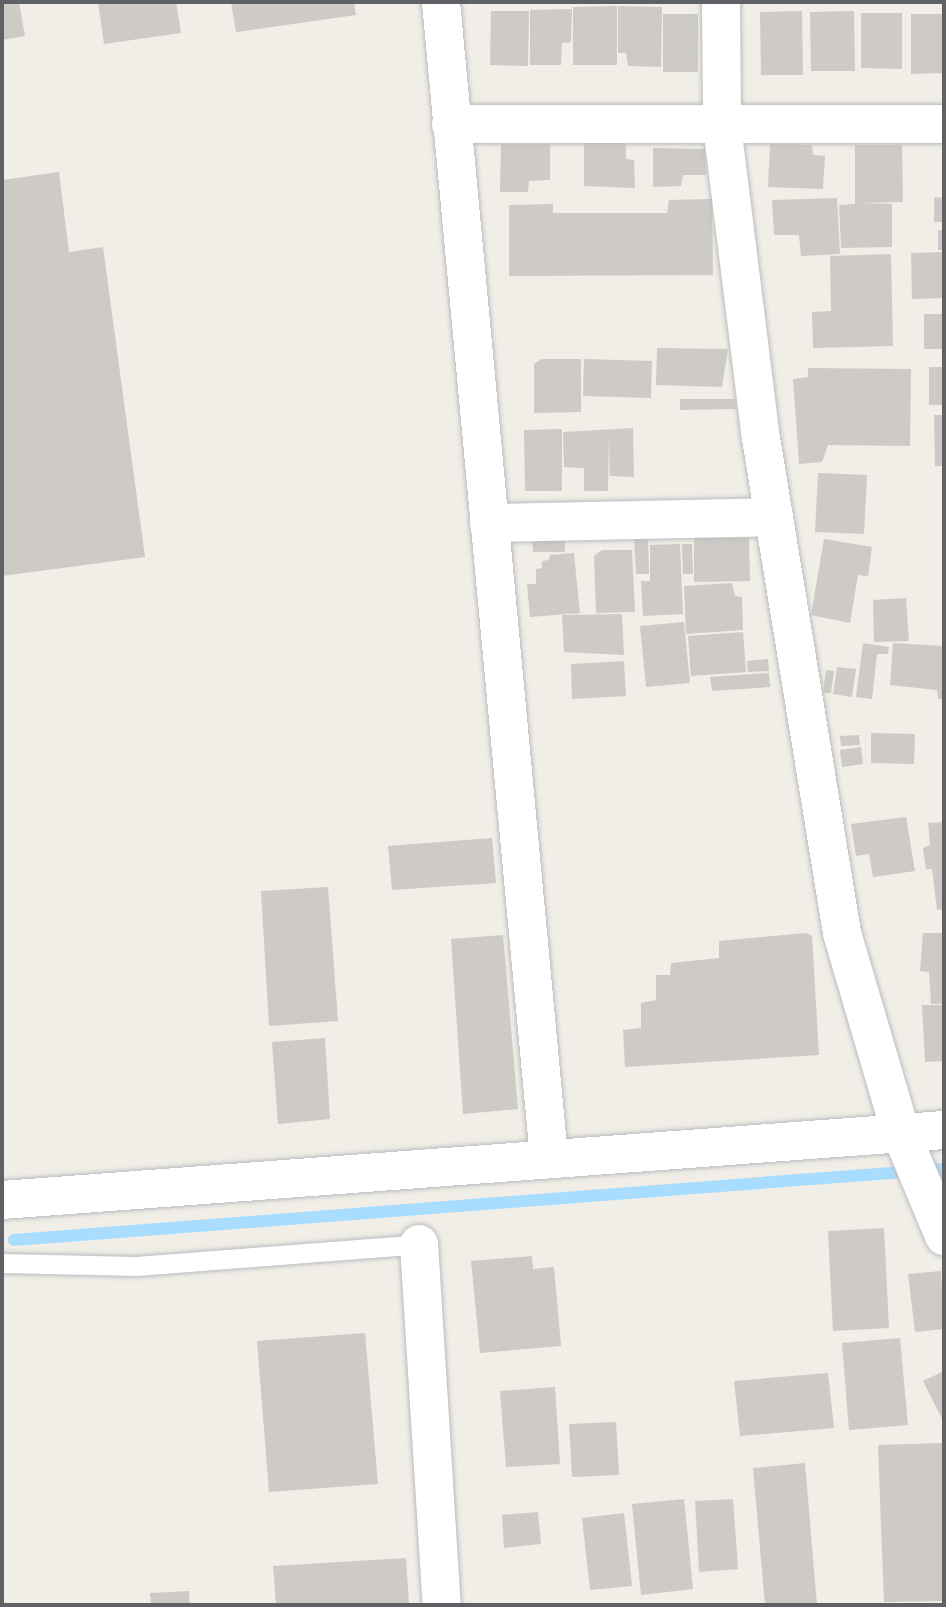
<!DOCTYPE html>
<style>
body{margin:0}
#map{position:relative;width:946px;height:1607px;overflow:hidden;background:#f0eee6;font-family:Karla,sans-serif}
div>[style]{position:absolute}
.stream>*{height:12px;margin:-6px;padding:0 6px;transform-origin:6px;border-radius:6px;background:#a8ddff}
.building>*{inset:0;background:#cecac5}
.roads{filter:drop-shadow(0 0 2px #b9bcc0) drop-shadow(0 0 2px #b9bcc0)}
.service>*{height:19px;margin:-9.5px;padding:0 9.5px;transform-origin:9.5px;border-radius:9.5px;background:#fff}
.minor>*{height:38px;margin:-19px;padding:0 19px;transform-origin:19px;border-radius:19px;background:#fff}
.tertiary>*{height:38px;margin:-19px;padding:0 19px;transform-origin:19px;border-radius:19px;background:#fff}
span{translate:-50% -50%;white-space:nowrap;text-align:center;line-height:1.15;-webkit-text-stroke:5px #fff;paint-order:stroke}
.frame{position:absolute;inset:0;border:4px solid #5e6267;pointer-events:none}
</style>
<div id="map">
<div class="stream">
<i style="left:14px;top:1240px;width:933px;rotate:-4.37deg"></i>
</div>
<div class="building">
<i style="clip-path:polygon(2px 2px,19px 2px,25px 36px,2px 40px)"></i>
<i style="clip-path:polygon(98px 2px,176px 2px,181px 33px,104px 44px)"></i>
<i style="clip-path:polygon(231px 2px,354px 2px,356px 15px,236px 32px)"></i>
<i style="clip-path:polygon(617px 6px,617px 65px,573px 65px,573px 7px)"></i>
<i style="clip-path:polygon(618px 6px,662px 7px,661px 67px,628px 66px,626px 53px,618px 53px)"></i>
<i style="clip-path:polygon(572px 9px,571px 42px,562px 43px,561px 65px,530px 65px,530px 10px)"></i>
<i style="clip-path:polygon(491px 11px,529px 11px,528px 66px,490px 65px)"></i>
<i style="clip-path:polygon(802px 11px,803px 75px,761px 75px,760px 12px)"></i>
<i style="clip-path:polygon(854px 11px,855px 71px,811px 71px,810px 12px)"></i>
<i style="clip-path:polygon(861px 13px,902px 13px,902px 69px,861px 68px)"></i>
<i style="clip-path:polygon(663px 14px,698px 14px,698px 72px,663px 72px)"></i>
<i style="clip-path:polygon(911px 14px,944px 14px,944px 73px,911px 74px)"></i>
<i style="clip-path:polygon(584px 141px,626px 142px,626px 159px,634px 160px,635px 188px,584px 186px)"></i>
<i style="clip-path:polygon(501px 144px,550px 144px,550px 180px,529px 181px,528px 192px,500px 192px)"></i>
<i style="clip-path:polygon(770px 144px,812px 145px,813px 155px,825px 156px,823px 189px,768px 187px)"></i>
<i style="clip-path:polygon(855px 145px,902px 145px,903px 202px,861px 203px,892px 204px,892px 247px,841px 248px,839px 205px,855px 204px)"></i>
<i style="clip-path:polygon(653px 148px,705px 149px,706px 175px,683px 175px,681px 186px,653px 187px)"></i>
<i style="clip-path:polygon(59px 172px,69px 252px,103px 247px,145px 557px,2px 576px,2px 180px)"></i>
<i style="clip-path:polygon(934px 197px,944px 198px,944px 222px,934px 222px)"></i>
<i style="clip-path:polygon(837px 198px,840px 254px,801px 256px,799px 235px,774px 235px,772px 200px)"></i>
<i style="clip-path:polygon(712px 199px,713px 275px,509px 276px,509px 205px,553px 204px,553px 213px,667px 213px,669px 200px)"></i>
<i style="clip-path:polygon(938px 230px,944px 230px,944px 250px,938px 250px)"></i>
<i style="clip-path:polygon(944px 252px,944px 298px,912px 299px,911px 253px)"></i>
<i style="clip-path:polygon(891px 254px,893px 346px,813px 348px,812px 312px,831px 311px,830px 256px)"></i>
<i style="clip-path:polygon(924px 314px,944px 314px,944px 349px,924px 349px)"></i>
<i style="clip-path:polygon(657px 348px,728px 349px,722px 387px,656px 385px)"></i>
<i style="clip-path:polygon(542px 359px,581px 359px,581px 412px,534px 413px,534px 364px)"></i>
<i style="clip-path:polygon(584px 359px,652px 361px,651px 398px,583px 396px)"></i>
<i style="clip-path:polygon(929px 367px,944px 367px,944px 405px,929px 405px)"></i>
<i style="clip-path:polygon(808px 368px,911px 369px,910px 446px,828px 445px,822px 462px,799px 464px,793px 379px,808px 377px)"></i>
<i style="clip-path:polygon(680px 399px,735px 399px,736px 409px,680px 410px)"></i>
<i style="clip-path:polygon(934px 415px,944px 415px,944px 466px,935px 466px)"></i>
<i style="clip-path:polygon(633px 428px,634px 477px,610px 476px,609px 437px,608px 491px,584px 491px,584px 468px,564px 467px,563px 432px)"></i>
<i style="clip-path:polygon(562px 429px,562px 491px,525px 491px,524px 430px)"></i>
<i style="clip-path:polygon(818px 473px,867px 475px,864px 534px,815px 532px)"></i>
<i style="clip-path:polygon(532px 534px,565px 534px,565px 552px,533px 552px)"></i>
<i style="clip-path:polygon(634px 537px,648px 537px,649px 574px,636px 574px)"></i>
<i style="clip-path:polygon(694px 538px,749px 538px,750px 581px,694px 582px)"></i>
<i style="clip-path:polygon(824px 539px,872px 547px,868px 576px,858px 575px,850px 623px,811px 615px)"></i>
<i style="clip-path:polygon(680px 544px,683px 614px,643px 616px,641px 581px,650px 581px,650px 545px)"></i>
<i style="clip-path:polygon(682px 544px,692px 544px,693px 574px,683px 574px)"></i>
<i style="clip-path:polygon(602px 550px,632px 550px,635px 612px,596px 613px,594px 556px)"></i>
<i style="clip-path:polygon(574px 553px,580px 613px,530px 617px,527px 584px,536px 584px,536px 569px,542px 568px,542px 561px,549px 560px,550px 555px)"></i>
<i style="clip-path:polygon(732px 583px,735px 596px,742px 597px,743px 630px,686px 634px,684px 586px)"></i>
<i style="clip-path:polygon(906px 598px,909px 641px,874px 642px,873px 600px)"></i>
<i style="clip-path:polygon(622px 614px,624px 655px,564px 652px,562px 615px)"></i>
<i style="clip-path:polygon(684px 622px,690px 683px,646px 687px,640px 626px)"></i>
<i style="clip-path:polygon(743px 632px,746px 672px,691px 676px,688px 636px)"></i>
<i style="clip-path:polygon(863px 643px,889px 647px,888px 654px,877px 654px,872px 699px,856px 697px)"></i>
<i style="clip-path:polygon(893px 643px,944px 646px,944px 699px,938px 699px,937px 690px,890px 685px)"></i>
<i style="clip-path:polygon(768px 659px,769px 671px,748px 672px,747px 661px)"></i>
<i style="clip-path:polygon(624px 661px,626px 696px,572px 699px,571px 664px)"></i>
<i style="clip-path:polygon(837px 667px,856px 669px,852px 697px,833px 694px)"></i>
<i style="clip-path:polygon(826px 670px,834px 671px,831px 693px,823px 693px)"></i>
<i style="clip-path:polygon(769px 673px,770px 687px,712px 691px,710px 677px)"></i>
<i style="clip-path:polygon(871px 733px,915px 734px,914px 764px,871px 763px)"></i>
<i style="clip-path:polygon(859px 735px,860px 745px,841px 746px,840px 736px)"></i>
<i style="clip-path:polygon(861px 747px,863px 764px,842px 767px,840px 750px)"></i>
<i style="clip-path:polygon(906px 817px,915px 871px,873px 877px,869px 854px,856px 856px,851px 824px)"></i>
<i style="clip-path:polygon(944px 822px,944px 909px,937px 910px,932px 869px,926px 869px,923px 848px,930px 845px,928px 823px)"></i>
<i style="clip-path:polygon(492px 838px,496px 883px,392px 890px,388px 846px)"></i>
<i style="clip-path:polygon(328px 887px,338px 1021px,269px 1026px,261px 891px)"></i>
<i style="clip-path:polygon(806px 933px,812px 936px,819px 1055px,625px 1067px,623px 1030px,641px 1028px,641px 1003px,656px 1000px,656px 975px,670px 975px,671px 963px,719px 958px,719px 941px)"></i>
<i style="clip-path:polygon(923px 933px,944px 933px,944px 1004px,931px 1004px,929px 972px,920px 971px)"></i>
<i style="clip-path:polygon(503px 935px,518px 1109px,463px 1114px,451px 939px)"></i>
<i style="clip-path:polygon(922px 1005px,944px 1005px,944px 1061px,925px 1062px)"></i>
<i style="clip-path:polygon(325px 1038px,330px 1119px,278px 1124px,272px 1042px)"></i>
<i style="clip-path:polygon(884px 1228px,889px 1328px,833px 1331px,828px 1231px)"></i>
<i style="clip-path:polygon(532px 1256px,533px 1269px,554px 1267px,561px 1346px,480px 1353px,471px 1261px)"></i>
<i style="clip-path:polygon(941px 1271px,944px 1329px,915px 1332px,908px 1274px)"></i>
<i style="clip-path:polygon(365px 1333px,378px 1484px,269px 1492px,257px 1341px)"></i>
<i style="clip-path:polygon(900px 1338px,908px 1425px,849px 1430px,842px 1343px)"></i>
<i style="clip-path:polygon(944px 1371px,944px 1423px,923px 1381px)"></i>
<i style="clip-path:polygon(828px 1373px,834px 1428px,740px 1436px,734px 1381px)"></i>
<i style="clip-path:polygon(555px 1387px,560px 1464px,506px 1467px,500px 1391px)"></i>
<i style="clip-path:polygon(616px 1422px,619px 1475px,572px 1477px,569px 1424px)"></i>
<i style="clip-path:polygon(944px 1443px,944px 1601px,884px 1602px,878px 1445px)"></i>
<i style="clip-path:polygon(805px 1463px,817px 1605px,765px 1605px,753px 1468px)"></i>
<i style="clip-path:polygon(684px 1499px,693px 1589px,641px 1595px,632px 1504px)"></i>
<i style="clip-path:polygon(733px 1499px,738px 1569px,699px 1572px,695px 1501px)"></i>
<i style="clip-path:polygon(538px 1512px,541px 1544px,504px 1548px,502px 1515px)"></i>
<i style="clip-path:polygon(624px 1513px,632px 1586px,590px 1590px,582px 1518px)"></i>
<i style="clip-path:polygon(406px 1558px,409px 1605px,276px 1605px,273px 1566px)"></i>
<i style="clip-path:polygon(189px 1591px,190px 1605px,151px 1605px,150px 1593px)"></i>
</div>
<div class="roads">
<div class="service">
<i style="left:2px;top:1263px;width:134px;rotate:1.3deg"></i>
<i style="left:136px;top:1266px;width:284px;rotate:-4.4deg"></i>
</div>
<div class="minor">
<i style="left:441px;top:2px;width:1161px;rotate:84.66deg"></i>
<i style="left:721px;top:2px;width:124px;rotate:89.5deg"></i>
<i style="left:722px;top:126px;width:308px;rotate:82.9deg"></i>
<i style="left:760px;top:432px;width:508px;rotate:80.7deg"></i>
<i style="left:842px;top:933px;width:209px;rotate:73.6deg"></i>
<i style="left:901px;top:1133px;width:112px;rotate:67.3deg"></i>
<i style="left:451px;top:124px;width:493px"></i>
<i style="left:489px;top:523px;width:285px;rotate:-1.2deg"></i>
<i style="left:419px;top:1244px;width:362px;rotate:86.4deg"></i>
</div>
<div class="tertiary">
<i style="left:2px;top:1200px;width:945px;rotate:-4.25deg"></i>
</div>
</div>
<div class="frame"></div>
</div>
